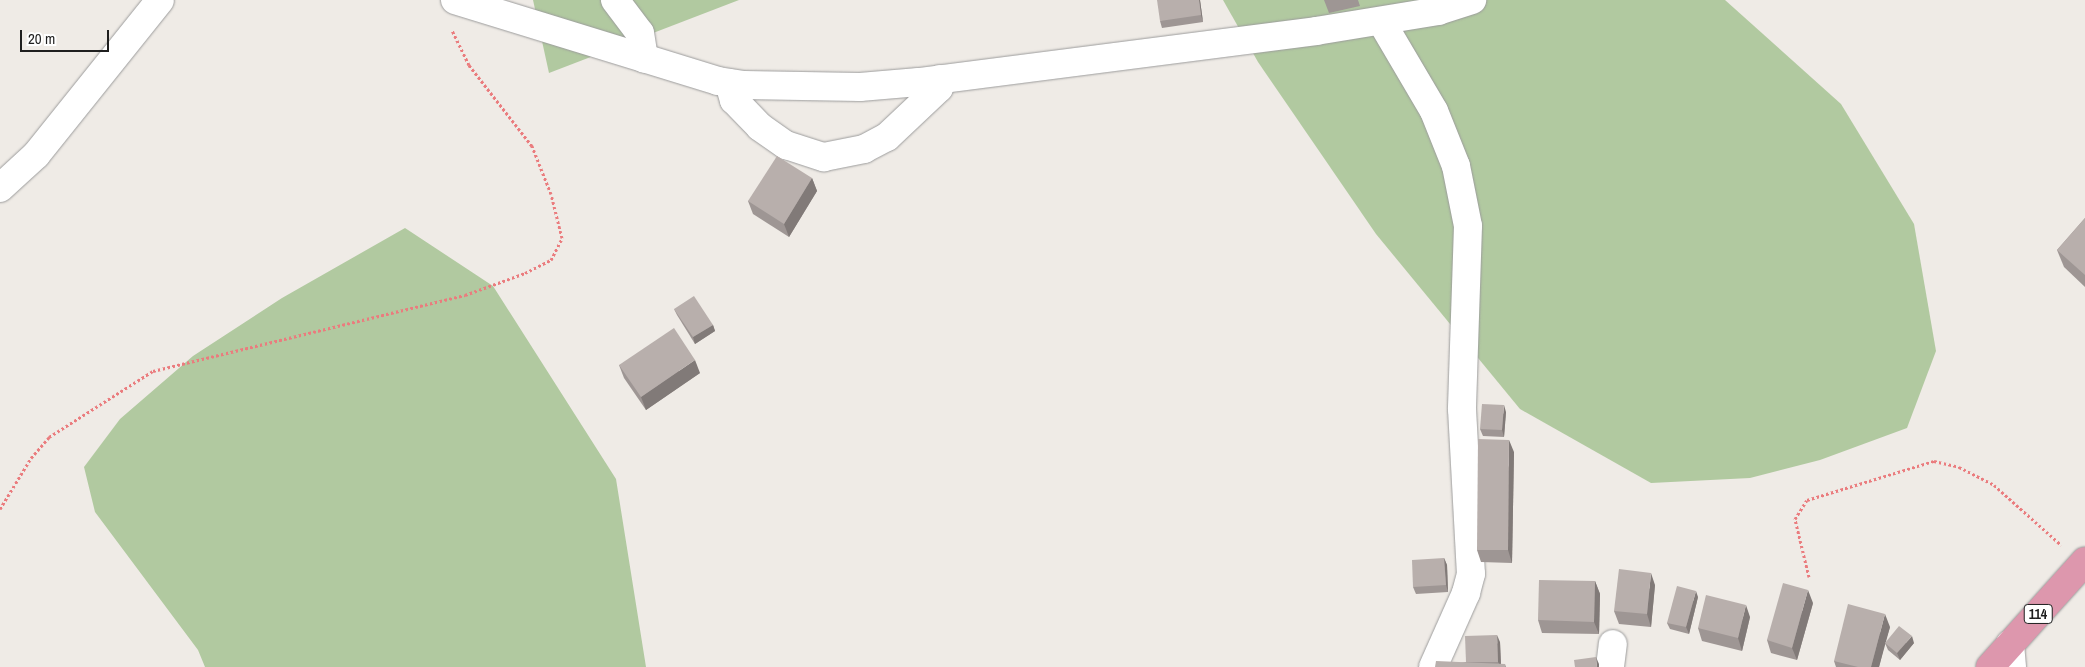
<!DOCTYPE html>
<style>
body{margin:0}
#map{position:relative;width:2085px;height:667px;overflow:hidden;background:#efebe6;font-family:"Archivo Narrow",sans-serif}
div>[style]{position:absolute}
.forest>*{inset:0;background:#b1c9a0}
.path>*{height:3px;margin-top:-1.5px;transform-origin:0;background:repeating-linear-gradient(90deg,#ea7c7e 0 2.5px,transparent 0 5px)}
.roads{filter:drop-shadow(0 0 1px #9c9c9c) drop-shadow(0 0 1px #9c9c9c)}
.street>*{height:28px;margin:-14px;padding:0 14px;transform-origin:14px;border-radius:14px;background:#fff}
.highway>*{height:28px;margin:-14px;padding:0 14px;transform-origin:14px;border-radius:14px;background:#dd97ad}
.wall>*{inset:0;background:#9e9694}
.shaded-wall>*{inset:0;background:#817a78}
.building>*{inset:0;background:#b8afac}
span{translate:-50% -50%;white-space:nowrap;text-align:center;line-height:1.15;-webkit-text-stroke:4px #fff;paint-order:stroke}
.shield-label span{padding:1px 4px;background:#fff;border:1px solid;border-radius:4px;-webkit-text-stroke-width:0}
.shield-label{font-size:14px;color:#1f1f1f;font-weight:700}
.scale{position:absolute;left:20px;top:30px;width:89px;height:22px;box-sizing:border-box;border:2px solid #1f1f1f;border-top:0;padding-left:6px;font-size:15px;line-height:18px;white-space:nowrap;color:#1f1f1f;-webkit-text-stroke:4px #fff;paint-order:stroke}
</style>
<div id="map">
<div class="forest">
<i style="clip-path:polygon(533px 0,739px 0,549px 73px)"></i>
<i style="clip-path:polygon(1223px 0,1725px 0,1841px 104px,1914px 224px,1936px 351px,1907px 428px,1820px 460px,1750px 478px,1651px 483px,1520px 409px,1376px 234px,1258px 62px)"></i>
<i style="clip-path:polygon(405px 228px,493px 286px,616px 479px,646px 667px,205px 667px,198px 650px,95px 512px,84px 467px,120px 419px,193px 356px,282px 298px)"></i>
</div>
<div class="path">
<i style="left:0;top:509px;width:60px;rotate:-58.7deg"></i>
<i style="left:31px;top:458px;width:28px;rotate:-49deg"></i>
<i style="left:49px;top:437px;width:123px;rotate:-32.4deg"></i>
<i style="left:153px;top:371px;width:321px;rotate:-13.7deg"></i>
<i style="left:465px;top:295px;width:64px;rotate:-20.1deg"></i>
<i style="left:525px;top:273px;width:29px;rotate:-27deg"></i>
<i style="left:551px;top:260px;width:25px;rotate:-63deg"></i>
<i style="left:562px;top:238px;width:45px;rotate:-104deg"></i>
<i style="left:551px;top:194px;width:52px;rotate:-111.6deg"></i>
<i style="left:532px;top:146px;width:103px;rotate:-127.9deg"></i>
<i style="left:469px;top:65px;width:39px;rotate:-116deg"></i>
<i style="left:1809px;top:577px;width:60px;rotate:-103.6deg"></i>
<i style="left:1795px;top:519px;width:22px;rotate:-58deg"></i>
<i style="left:1807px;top:500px;width:133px;rotate:-17.1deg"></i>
<i style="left:1934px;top:461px;width:26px;rotate:13deg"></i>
<i style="left:1959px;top:467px;width:39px;rotate:27deg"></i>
<i style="left:1994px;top:485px;width:90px;rotate:41.8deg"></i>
</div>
<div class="roads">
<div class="street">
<i style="left:455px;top:0;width:275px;rotate:17.1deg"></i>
<i style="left:718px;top:81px;width:26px;rotate:9deg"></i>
<i style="left:744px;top:85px;width:116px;rotate:1deg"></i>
<i style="left:860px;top:87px;width:59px;rotate:-4.8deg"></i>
<i style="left:919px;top:82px;width:400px;rotate:-7.3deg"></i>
<i style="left:1316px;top:31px;width:124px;rotate:-9.3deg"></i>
<i style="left:1438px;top:11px;width:36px;rotate:-18deg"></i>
<i style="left:615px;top:0;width:41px;rotate:52.9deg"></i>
<i style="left:640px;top:33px;width:26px;rotate:81deg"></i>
<i style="left:1381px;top:21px;width:104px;rotate:59.5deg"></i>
<i style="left:1434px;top:111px;width:59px;rotate:68.2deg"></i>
<i style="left:1456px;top:166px;width:61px;rotate:78.7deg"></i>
<i style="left:1468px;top:226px;width:183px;rotate:91.9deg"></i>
<i style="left:1462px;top:409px;width:165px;rotate:86.9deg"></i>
<i style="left:1471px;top:574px;width:20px;rotate:105deg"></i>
<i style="left:1466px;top:593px;width:81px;rotate:114deg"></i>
<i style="left:729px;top:83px;width:18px;rotate:74deg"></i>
<i style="left:734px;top:100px;width:37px;rotate:46deg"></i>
<i style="left:760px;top:127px;width:32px;rotate:35deg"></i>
<i style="left:786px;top:145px;width:40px;rotate:18deg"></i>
<i style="left:824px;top:157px;width:41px;rotate:-11.3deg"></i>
<i style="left:864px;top:149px;width:26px;rotate:-28deg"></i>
<i style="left:887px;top:137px;width:71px;rotate:-43.3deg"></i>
<i style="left:939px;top:88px;width:9px;rotate:-84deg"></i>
<i style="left:0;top:188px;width:49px;rotate:-42.5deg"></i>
<i style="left:36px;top:155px;width:198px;rotate:-51.3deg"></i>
<i style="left:2010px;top:644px;width:23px;rotate:85deg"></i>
<i style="left:1610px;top:667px;width:23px;rotate:-83deg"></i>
</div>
<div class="highway">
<i style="left:1990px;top:667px;width:142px;rotate:-48.1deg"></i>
</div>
</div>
<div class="wall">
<i style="clip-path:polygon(1200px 0,1203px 22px,1162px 28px,1160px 21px)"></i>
<i style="clip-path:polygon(1324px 0,1358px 0,1360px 6px,1329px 13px)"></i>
<i style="clip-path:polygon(812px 178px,817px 191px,789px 237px,753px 214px,748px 201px)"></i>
<i style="clip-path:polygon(2085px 218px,2085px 287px,2064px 267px,2057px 250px)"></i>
<i style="clip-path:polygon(674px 309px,713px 325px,715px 331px,695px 344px,677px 315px)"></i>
<i style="clip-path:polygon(619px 365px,700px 373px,646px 410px,624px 378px)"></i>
<i style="clip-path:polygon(1506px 412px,1504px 437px,1483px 436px,1480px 429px)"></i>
<i style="clip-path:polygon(1514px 452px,1512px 563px,1481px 562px,1477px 550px)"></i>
<i style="clip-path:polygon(1444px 558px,1447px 565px,1448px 592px,1416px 594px,1413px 587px)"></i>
<i style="clip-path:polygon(1595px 581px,1600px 594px,1599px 634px,1542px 633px,1538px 620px)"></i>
<i style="clip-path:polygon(1655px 585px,1651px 627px,1619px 624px,1614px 611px)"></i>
<i style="clip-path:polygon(1698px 597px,1689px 634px,1670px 629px,1667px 623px)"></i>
<i style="clip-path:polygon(1813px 603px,1797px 660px,1771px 653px,1767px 640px)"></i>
<i style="clip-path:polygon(1750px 617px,1742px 651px,1702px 641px,1698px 628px)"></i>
<i style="clip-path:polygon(1890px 627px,1885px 643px,1914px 643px,1900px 660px,1888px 650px,1885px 643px,1879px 667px,1836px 667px,1834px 661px)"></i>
<i style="clip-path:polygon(1500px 642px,1501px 664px,1505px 664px,1506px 667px,1435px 667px,1466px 662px)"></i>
</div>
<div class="shaded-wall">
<i style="clip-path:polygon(1199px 0,1200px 0,1203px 22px,1201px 15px)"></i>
<i style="clip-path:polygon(812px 178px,817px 191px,789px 237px,784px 224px)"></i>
<i style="clip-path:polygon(713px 325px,715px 331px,695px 344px,693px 337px)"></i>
<i style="clip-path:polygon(695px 360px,700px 373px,646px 410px,641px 397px)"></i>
<i style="clip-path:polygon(1504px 405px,1506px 412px,1504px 437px,1502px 430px)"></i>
<i style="clip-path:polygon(1509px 440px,1514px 452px,1512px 563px,1508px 550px)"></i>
<i style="clip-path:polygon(1444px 558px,1447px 565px,1448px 592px,1446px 585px)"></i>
<i style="clip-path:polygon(1651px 573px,1655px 585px,1651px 627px,1647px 614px)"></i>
<i style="clip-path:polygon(1595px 581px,1600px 594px,1599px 634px,1594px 622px)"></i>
<i style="clip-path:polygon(1808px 590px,1813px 603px,1797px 660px,1792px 648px)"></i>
<i style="clip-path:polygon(1696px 591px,1698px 597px,1689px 634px,1686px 627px)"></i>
<i style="clip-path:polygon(1746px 605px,1750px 617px,1742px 651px,1738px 638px)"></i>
<i style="clip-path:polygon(1885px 614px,1890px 627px,1879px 667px,1871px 667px)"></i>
<i style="clip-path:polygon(1497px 635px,1500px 642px,1501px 667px,1498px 662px)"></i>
<i style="clip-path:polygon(1912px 636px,1914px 643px,1900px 660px,1897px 653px)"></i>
<i style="clip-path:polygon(1596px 657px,1599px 664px,1599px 667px,1597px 667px)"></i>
</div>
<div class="building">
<i style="clip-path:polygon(1157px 0,1199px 0,1201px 15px,1160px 21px)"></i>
<i style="clip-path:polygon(777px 156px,812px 178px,784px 224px,748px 201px)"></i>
<i style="clip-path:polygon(2085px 218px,2085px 275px,2057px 250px)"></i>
<i style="clip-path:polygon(694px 296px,713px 325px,693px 337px,674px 309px)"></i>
<i style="clip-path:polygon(674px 328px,695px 360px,641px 397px,619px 365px)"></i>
<i style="clip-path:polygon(1482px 404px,1504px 405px,1502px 430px,1480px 429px)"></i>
<i style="clip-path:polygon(1478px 439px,1509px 440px,1508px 550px,1477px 550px)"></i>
<i style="clip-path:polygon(1444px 558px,1446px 585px,1413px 587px,1412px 560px)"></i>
<i style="clip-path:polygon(1619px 569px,1651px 573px,1647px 614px,1614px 611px)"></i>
<i style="clip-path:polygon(1539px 580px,1595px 581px,1594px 622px,1538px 620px)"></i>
<i style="clip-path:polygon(1783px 583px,1808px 590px,1792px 648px,1767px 640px)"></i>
<i style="clip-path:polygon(1677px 586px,1696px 591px,1686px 627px,1667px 623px)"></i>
<i style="clip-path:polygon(1706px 595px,1746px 605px,1738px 638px,1698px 628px)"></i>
<i style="clip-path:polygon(1848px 604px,1885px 614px,1871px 667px,1858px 667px,1834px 661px)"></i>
<i style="clip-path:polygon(1899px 626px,1912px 636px,1897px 653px,1885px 643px)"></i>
<i style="clip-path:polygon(1497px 635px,1498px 662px,1466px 662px,1465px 636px)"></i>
<i style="clip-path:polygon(1596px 657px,1597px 667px,1575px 667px,1574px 660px)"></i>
<i style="clip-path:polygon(1436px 661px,1505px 664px,1505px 667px,1435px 667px)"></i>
</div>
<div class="shield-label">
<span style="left:2038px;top:614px">114</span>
</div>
<div class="scale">20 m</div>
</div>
